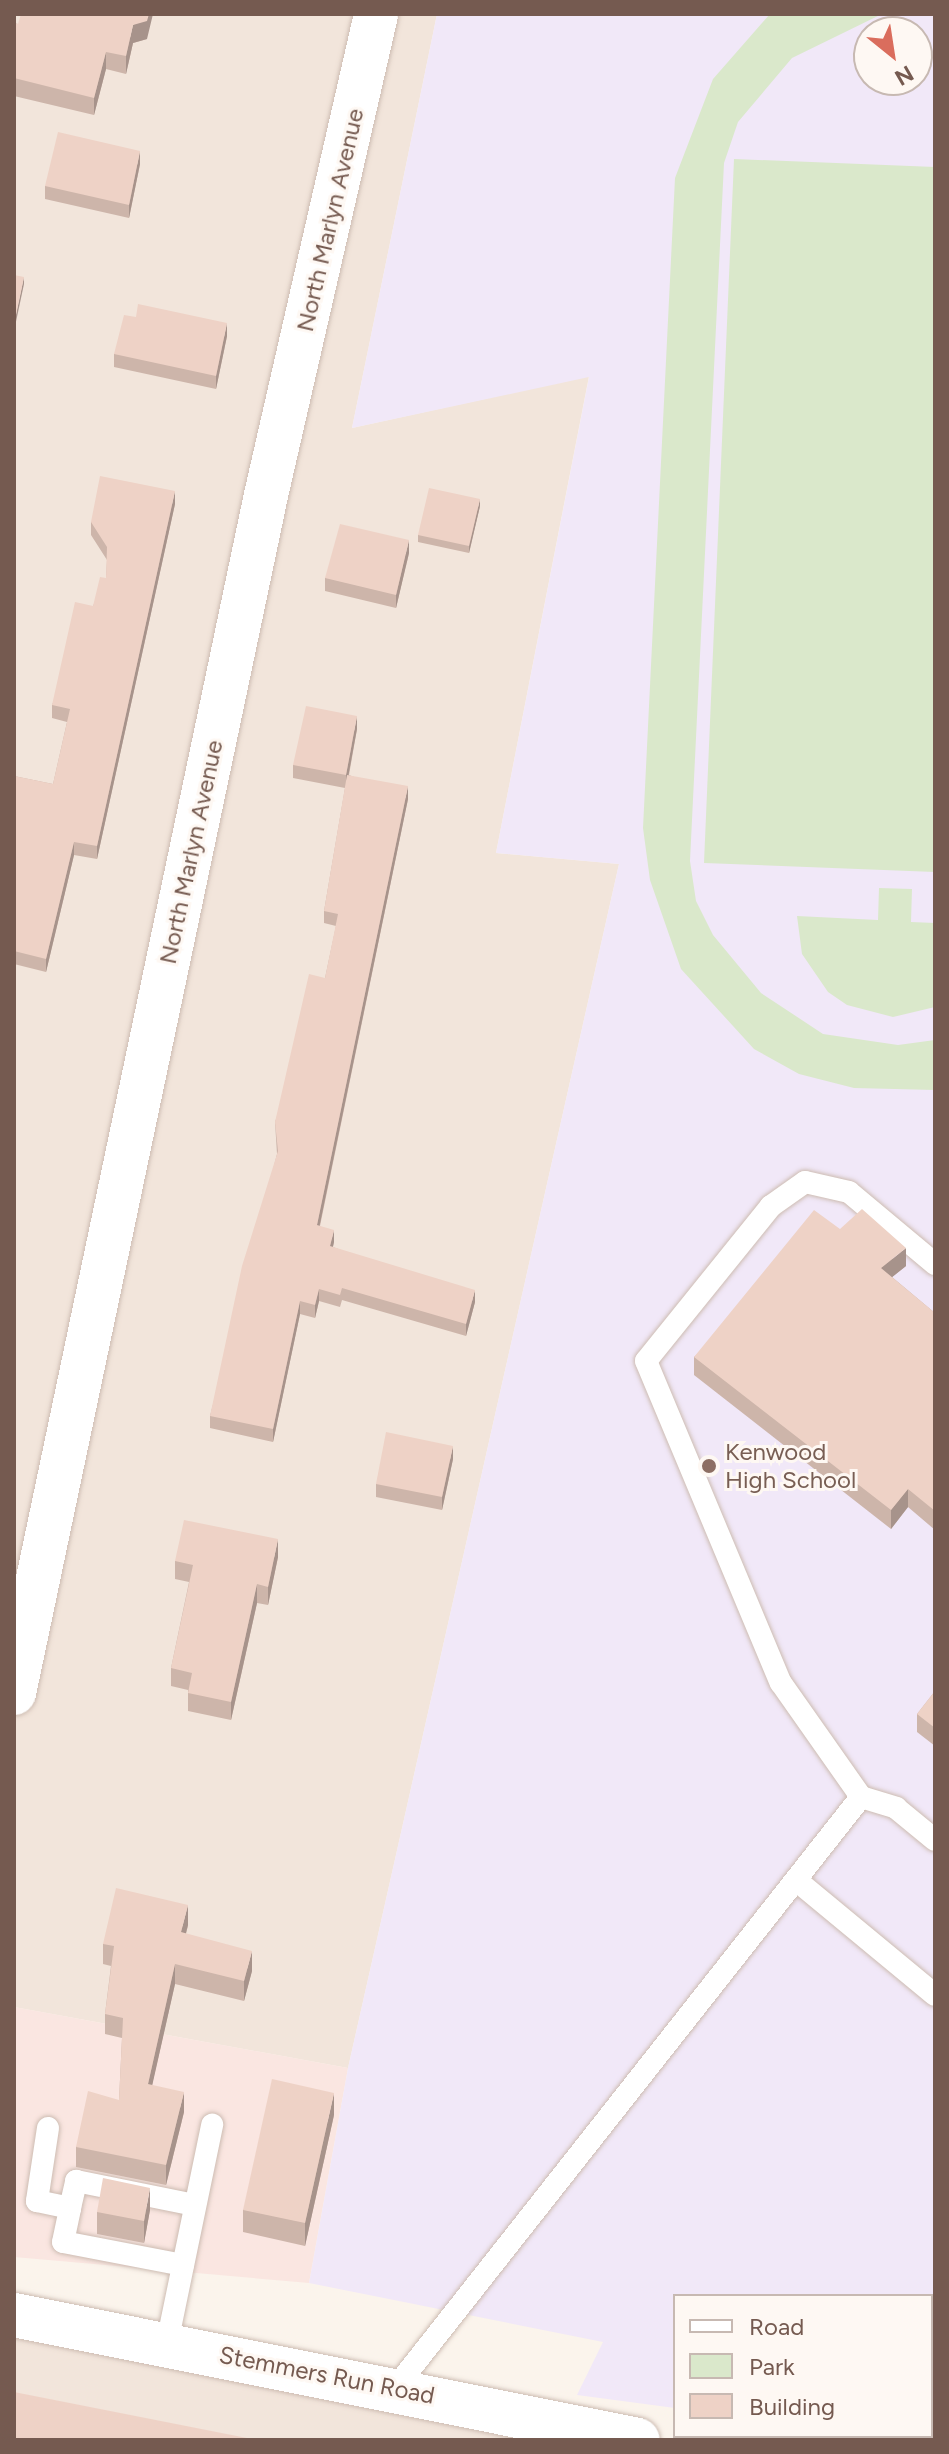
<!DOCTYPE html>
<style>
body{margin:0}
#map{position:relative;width:949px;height:2454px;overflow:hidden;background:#fbf4ec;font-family:Figtree,sans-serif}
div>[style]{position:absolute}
.residential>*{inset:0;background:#f2e5db}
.commercial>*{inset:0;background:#fae6e1}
.education>*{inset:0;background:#f1e8f8}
.green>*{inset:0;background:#dae8cb}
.roads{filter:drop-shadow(0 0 2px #cdbcb2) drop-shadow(0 0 2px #cdbcb2)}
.service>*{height:22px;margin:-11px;padding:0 11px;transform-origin:11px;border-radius:11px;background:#fff}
.tertiary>*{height:44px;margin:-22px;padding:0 22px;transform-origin:22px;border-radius:22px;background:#fff}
.secondary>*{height:44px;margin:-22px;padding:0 22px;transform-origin:22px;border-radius:22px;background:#fff}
.wall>*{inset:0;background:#cdb5aa}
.shaded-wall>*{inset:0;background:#a7938b}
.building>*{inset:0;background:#eed2c6}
.dots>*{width:22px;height:22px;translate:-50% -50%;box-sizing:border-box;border:4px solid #fef8f3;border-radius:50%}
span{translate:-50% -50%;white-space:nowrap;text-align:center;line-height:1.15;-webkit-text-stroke:6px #fef8f3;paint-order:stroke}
.street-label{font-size:24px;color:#755a50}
.education-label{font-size:24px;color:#785e54}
.left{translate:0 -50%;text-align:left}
.frame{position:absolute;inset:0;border:16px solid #755a50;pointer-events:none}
.legend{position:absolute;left:673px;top:2294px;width:260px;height:144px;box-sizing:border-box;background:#fef8f3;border:2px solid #c7b9b2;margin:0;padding:10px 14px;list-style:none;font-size:24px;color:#755a50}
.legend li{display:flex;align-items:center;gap:16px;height:40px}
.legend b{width:40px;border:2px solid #c7b9b2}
.north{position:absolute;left:853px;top:16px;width:80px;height:80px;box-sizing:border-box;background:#fef8f3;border:2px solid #c7b9b2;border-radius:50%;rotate:150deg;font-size:22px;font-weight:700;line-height:32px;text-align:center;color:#755a50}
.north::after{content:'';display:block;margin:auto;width:28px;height:36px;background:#da6d5d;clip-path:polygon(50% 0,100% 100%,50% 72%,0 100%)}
</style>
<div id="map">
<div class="residential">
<i style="clip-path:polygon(14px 14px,437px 14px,352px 428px,589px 376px,496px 853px,619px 864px,348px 2068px,14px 2007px)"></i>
<i style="clip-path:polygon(14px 2315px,652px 2440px,14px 2440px)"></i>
</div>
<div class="commercial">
<i style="clip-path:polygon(14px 2007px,348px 2068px,309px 2283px,14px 2257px)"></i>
</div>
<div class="education">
<i style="clip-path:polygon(evenodd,437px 14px,935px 14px,935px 2440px,873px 2436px,931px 2436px,931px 2296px,675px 2296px,675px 2408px,577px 2395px,603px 2342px,309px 2283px,348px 2068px,619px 864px,496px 853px,589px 377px,352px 428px,437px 14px,869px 32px,917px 32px,917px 80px,869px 80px,869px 32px)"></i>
</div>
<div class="green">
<i style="clip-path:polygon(770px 14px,882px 14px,792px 58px,738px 122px,724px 163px,690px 861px,696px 901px,713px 935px,761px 993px,823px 1034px,898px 1045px,935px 1040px,935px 1090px,854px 1088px,799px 1074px,754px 1049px,681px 969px,650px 880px,643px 828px,675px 178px,713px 79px)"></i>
<i style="clip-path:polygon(734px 159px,935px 167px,935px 872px,704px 863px)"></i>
<i style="clip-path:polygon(879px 888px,912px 889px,911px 922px,935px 923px,935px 1007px,893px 1017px,847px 1005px,828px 992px,802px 954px,797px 916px,878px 920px)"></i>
</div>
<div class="roads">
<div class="service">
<i style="left:935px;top:1264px;width:112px;rotate:-140.1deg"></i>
<i style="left:849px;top:1192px;width:45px;rotate:-167.2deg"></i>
<i style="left:805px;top:1182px;width:42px;rotate:144.8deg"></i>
<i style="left:771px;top:1206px;width:199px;rotate:128.9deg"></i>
<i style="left:646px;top:1361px;width:349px;rotate:67.3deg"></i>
<i style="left:781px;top:1683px;width:139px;rotate:54.9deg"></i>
<i style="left:861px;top:1797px;width:37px;rotate:17deg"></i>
<i style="left:896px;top:1808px;width:50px;rotate:39.4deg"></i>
<i style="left:796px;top:1880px;width:180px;rotate:39.6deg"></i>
<i style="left:48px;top:2128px;width:74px;rotate:98.6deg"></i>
<i style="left:37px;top:2201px;width:34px;rotate:12deg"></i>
<i style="left:183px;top:2265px;width:122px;rotate:-169.1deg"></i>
<i style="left:63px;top:2242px;width:35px;rotate:-78deg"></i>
<i style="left:70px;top:2208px;width:28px;rotate:-77deg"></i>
<i style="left:76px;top:2181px;width:121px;rotate:11.4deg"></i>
<i style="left:167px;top:2343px;width:223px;rotate:-78.3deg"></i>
<i style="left:396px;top:2387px;width:751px;rotate:-51.76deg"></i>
</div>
<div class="tertiary">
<i style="left:14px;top:1693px;width:1224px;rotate:-78.12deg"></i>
<i style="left:266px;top:495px;width:493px;rotate:-77.1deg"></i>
</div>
<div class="secondary">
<i style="left:14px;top:2315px;width:636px;rotate:11.33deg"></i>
</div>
</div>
<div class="wall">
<i style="clip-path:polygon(14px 23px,18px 24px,147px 39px,133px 43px,126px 74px,106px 69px,94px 115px,14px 96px)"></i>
<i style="clip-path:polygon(140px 164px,129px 218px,45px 199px,45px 186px)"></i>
<i style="clip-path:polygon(227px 336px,216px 389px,114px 367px,114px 354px)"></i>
<i style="clip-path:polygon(175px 504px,97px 859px,74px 855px,46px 972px,14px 964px,14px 776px,53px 784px,67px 722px,52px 718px,52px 705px,93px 606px,106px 578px,107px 560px,91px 535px,91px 522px)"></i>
<i style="clip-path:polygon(480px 506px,469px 553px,418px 542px,418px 535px)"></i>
<i style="clip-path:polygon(409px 553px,396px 608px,325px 591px,325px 578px)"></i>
<i style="clip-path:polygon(357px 729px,349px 775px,408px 799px,320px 1226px,334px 1242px,333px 1247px,475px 1302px,466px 1336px,342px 1300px,340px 1307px,319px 1301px,315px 1318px,300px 1314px,273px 1442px,210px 1428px,210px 1416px,277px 1154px,275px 1122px,325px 978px,336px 926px,324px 923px,324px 911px,345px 788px,293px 778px,293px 765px)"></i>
<i style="clip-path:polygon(840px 1229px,906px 1266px,892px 1277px,935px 1313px,935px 1530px,908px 1507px,891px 1529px,694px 1375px,694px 1357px)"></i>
<i style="clip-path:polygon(453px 1459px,442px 1510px,376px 1497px,376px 1484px)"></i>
<i style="clip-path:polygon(278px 1557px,268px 1605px,257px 1603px,231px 1720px,188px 1711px,188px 1690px,171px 1686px,171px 1668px,189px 1582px,175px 1579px,175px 1561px)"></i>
<i style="clip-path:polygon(935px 1691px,935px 1746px,917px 1732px,917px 1714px)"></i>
<i style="clip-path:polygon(188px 1925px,186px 1934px,252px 1971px,244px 2001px,175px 1984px,152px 2085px,184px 2112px,166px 2185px,76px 2167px,76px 2147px,119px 2100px,122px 2038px,105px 2034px,105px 2014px,111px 1966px,103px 1964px,103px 1944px)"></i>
<i style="clip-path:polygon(334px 2115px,305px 2246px,243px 2232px,243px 2210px)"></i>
<i style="clip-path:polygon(150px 2210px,144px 2243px,97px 2234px,97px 2212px)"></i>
</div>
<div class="shaded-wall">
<i style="clip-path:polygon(149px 14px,153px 14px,147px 39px,133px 43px,126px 74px,126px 56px,133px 25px)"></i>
<i style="clip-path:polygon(106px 52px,106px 69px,94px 115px,94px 98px)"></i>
<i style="clip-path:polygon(140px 151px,140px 164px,129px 218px,129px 205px)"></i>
<i style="clip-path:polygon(24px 277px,24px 284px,14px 331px,14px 324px)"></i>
<i style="clip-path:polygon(227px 323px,227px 336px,216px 389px,216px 376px)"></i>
<i style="clip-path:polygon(175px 491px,175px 504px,97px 859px,97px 846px)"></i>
<i style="clip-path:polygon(480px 499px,480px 506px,469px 553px,469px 546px)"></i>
<i style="clip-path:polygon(409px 540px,409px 553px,396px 608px,396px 595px)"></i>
<i style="clip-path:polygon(357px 716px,357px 729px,346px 788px,346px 775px)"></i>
<i style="clip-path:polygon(408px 786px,408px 799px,317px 1238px,317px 1225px)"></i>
<i style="clip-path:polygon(74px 842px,74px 855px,46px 972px,46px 959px)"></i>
<i style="clip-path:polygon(334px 1230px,334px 1242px,330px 1258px,330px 1246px)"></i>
<i style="clip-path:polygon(906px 1248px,906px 1266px,881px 1286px,881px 1268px)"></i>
<i style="clip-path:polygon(319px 1289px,319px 1301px,315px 1318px,315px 1305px)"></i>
<i style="clip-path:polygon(475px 1290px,475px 1302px,466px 1336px,466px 1324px)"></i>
<i style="clip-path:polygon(300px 1301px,300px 1314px,273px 1442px,273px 1429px)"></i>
<i style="clip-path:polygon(453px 1446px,453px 1459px,442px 1510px,442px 1497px)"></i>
<i style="clip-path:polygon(908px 1489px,908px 1507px,891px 1529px,891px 1510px)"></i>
<i style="clip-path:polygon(278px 1539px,278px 1557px,268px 1605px,268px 1587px)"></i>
<i style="clip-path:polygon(257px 1584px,257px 1603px,231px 1720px,231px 1702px)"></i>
<i style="clip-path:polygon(188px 1905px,188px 1925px,181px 1952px,181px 1932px)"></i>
<i style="clip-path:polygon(252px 1951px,252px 1971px,244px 2001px,244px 1981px)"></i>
<i style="clip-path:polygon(175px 1964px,175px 1984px,148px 2104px,148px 2084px)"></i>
<i style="clip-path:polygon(184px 2092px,184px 2112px,166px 2185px,166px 2165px)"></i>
<i style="clip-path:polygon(334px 2093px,334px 2115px,305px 2246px,305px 2223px)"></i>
<i style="clip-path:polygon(150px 2188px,150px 2210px,144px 2243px,144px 2221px)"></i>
</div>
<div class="building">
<i style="clip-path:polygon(21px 14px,149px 14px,147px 21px,133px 25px,126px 56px,106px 52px,94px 98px,14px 78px,14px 23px,18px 24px)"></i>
<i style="clip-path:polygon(58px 132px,140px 151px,129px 205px,45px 186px)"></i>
<i style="clip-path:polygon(14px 275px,24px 277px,14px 324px)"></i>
<i style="clip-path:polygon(138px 304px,227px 323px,216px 376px,114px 354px,124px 315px,136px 317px)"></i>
<i style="clip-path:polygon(100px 476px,175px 491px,97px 846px,74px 842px,46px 959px,14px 951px,14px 776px,53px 784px,70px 709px,52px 705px,75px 602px,93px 606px,100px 577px,106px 578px,107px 547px,91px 522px)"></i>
<i style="clip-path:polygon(429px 488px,480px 499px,469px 546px,418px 535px)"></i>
<i style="clip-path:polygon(340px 524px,409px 540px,396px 595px,325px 578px)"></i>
<i style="clip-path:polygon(306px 706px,357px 716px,346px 775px,293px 765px)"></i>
<i style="clip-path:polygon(347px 775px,408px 786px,317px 1225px,334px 1230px,330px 1246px,475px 1290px,466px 1324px,342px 1288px,340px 1295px,319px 1289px,315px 1305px,300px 1301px,273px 1429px,210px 1416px,242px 1266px,278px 1151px,275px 1122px,309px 974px,325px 978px,338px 914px,324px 911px)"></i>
<i style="clip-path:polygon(862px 1209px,906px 1248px,881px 1268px,935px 1313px,935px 1511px,908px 1489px,891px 1510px,694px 1357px,814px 1210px,840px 1229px)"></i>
<i style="clip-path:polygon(386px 1432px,453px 1446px,442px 1497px,376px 1484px)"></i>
<i style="clip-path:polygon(184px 1520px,278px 1539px,268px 1587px,257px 1584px,231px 1702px,188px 1693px,192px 1673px,171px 1668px,193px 1565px,175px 1561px)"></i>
<i style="clip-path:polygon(935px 1691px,935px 1728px,917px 1714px)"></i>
<i style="clip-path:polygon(116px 1888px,188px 1905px,181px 1932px,252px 1951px,244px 1981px,175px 1964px,148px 2084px,184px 2092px,166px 2165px,76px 2147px,88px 2091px,119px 2100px,123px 2018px,105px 2014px,114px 1946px,103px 1944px)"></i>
<i style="clip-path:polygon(272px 2079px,334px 2093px,305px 2223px,243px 2210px)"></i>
<i style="clip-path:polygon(103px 2178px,150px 2188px,144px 2221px,97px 2212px)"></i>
<i style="clip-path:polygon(14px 2392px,257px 2440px,14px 2440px)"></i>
</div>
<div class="dots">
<i style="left:709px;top:1466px;background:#8d6e63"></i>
</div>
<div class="street-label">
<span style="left:330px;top:220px;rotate:-77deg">North Marlyn Avenue</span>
<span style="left:191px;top:852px;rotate:-78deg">North Marlyn Avenue</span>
<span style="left:327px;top:2375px;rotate:11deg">Stemmers Run Road</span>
</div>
<div class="education-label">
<span class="left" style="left:725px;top:1466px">Kenwood<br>High School</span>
</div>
<div class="frame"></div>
<ul class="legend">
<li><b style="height:10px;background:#fff"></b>Road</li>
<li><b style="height:22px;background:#dae8cb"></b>Park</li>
<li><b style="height:22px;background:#eed2c6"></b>Building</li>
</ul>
<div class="north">N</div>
</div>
